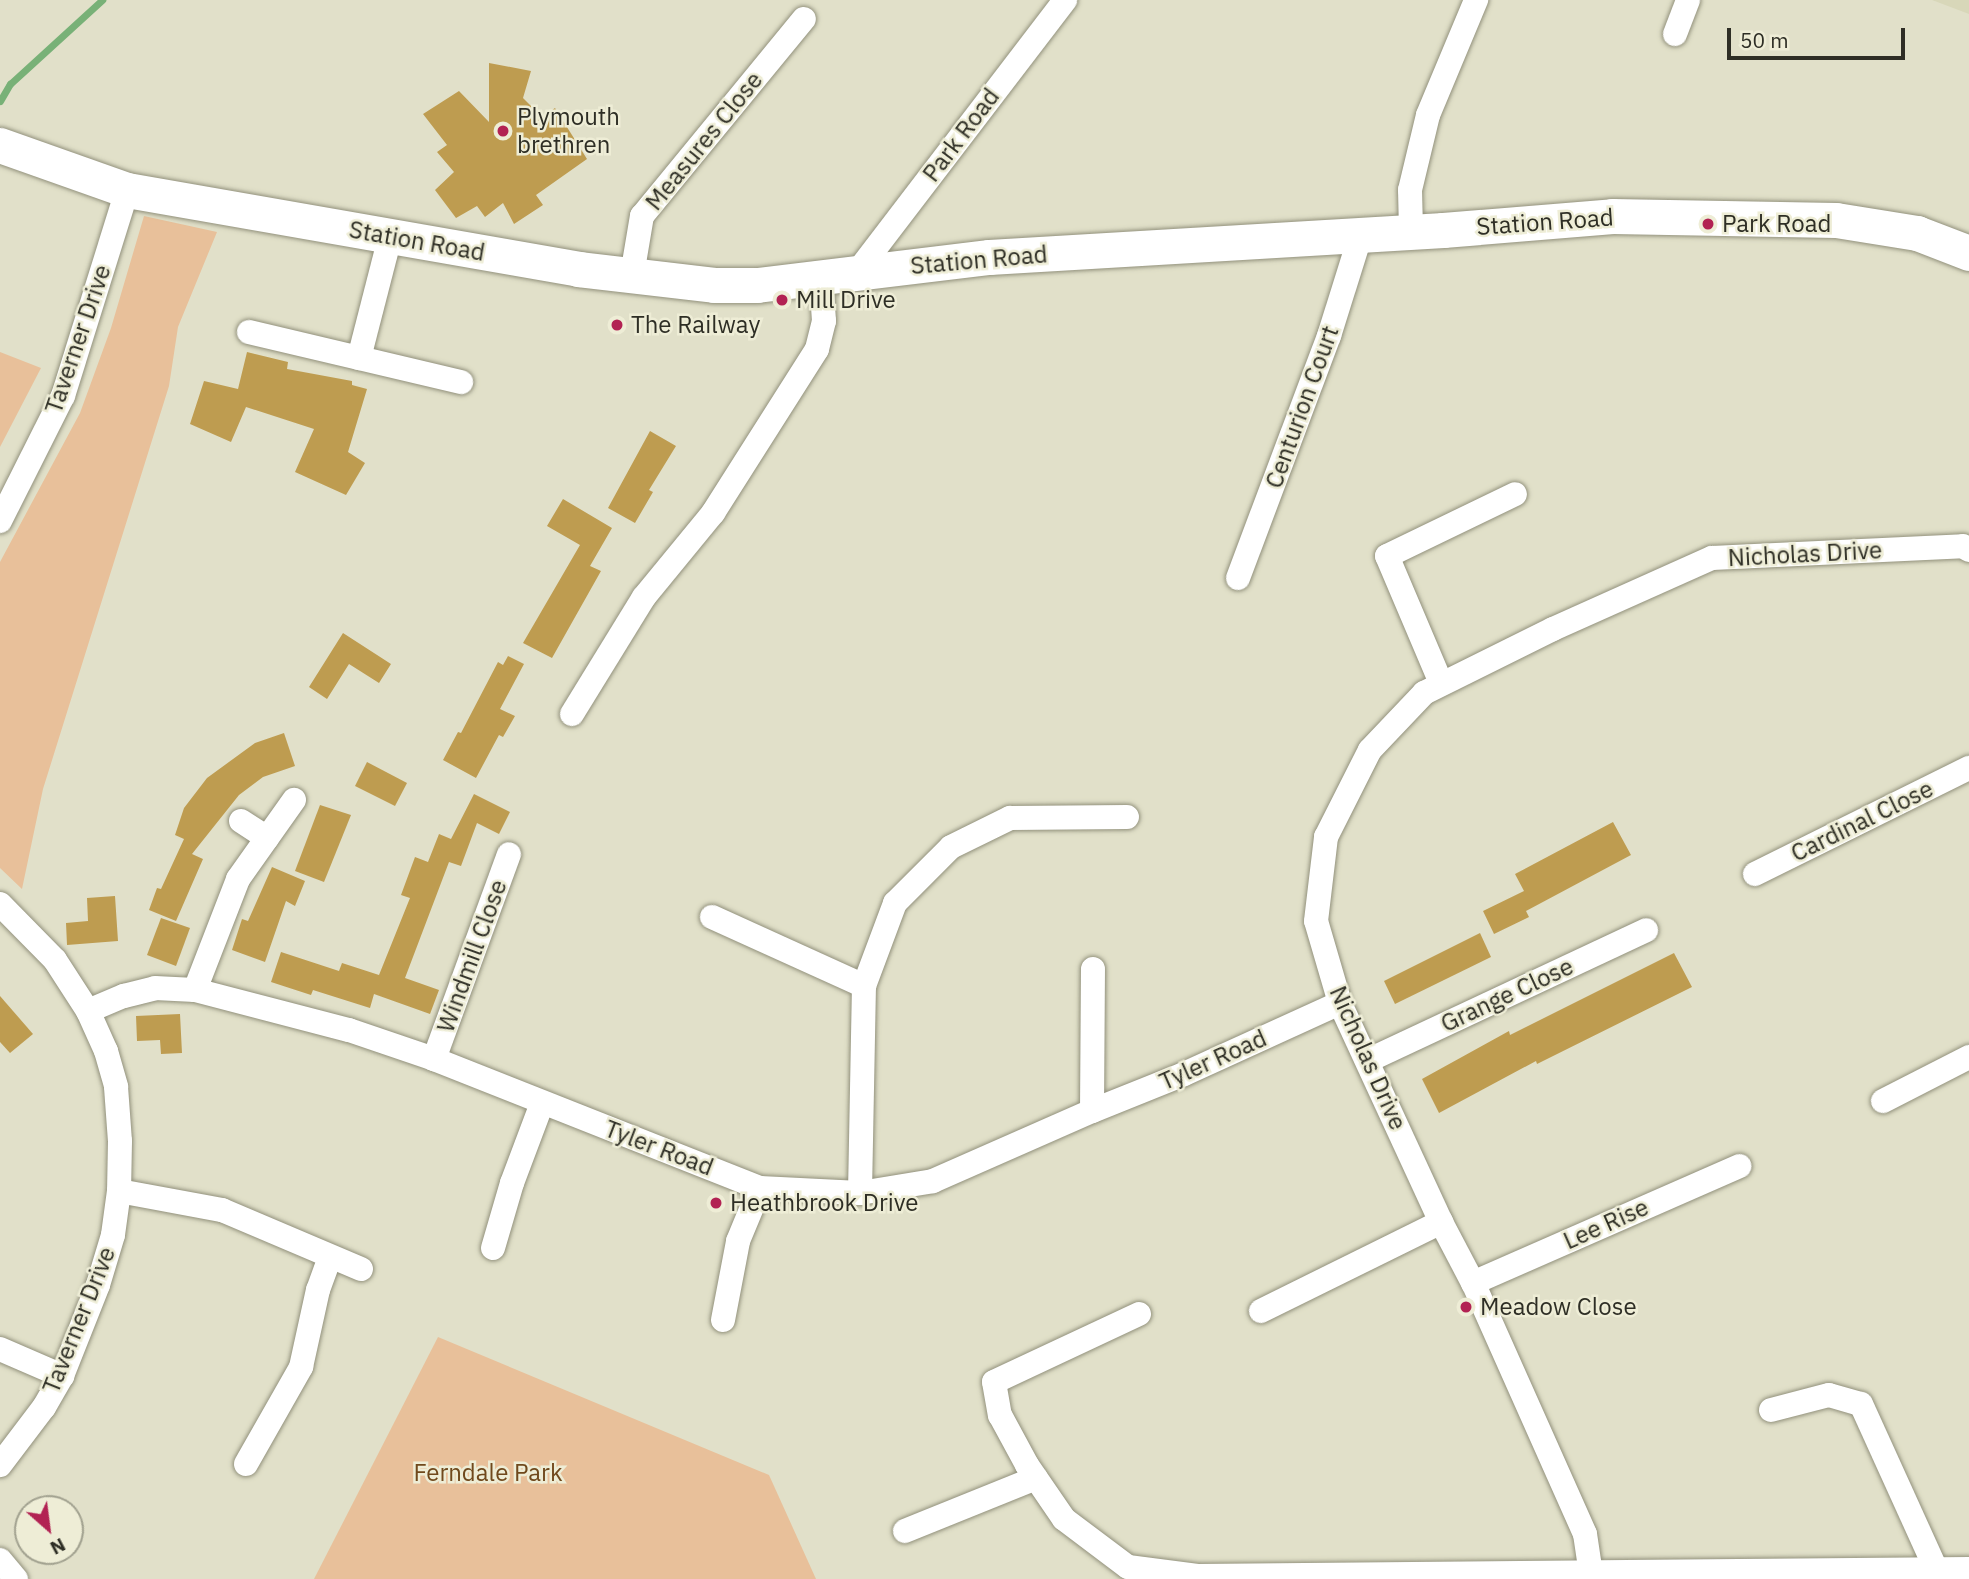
<!DOCTYPE html>
<style>
body{margin:0}
#map{position:relative;width:1969px;height:1579px;overflow:hidden;background:#e1e0c9;font-family:"IBM Plex Sans",sans-serif}
div>[style]{position:absolute}
.built>*{inset:0;background:#d8d7b9}
.green>*{inset:0;background:#e8c09a}
.stream>*{height:7px;margin:-3.5px;padding:0 3.5px;transform-origin:3.5px;border-radius:3.5px;background:#78b177}
.building>*{inset:0;background:#be9c50}
.roads{filter:drop-shadow(0 0 2px #92917c) drop-shadow(0 0 2px #92917c)}
.street>*{height:24px;margin:-12px;padding:0 12px;transform-origin:12px;border-radius:12px;background:#fff}
.secondary>*{height:35px;margin:-17.5px;padding:0 17.5px;transform-origin:17.5px;border-radius:17.5px;background:#fff}
.dots>*{width:19px;height:19px;translate:-50% -50%;box-sizing:border-box;border:4px solid #eeedd6;border-radius:50%}
span{translate:-50% -50%;white-space:nowrap;text-align:center;line-height:1.15;-webkit-text-stroke:5px #eeedd6;paint-order:stroke}
.poi-label{font-size:24px;color:#2e2e25}
.left{translate:0 -50%;text-align:left}
.street-label{font-size:24px;color:#2e2e25}
.park-label{font-size:24px;color:#70491c}
.north{position:absolute;left:14px;top:1495px;width:70px;height:70px;box-sizing:border-box;background:#eeedd6;border:2px solid #a1a18f;border-radius:50%;rotate:152deg;font-size:19px;font-weight:700;line-height:28px;text-align:center;color:#2e2e25}
.north::after{content:'';display:block;margin:auto;width:24px;height:32px;background:#b22253;clip-path:polygon(50% 0,100% 100%,50% 72%,0 100%)}
.scale{position:absolute;left:1727px;top:28px;width:178px;height:32px;box-sizing:border-box;border:4px solid #2e2e25;border-top:0;padding-left:9px;font-size:21px;line-height:24px;white-space:nowrap;color:#2e2e25;-webkit-text-stroke:5px #eeedd6;paint-order:stroke}
</style>
<div id="map">
<div class="built">
<i style="clip-path:polygon(1932px 0,1969px 0,1969px 14px)"></i>
</div>
<div class="green">
<i style="clip-path:polygon(144px 216px,217px 232px,178px 327px,169px 386px,43px 789px,22px 889px,0 868px,0 562px,80px 413px,111px 328px)"></i>
<i style="clip-path:polygon(0 352px,41px 368px,0 447px)"></i>
<i style="clip-path:polygon(438px 1337px,769px 1475px,816px 1579px,314px 1579px)"></i>
</div>
<div class="stream">
<i style="left:0;top:101px;width:20px;rotate:-60deg"></i>
<i style="left:10px;top:84px;width:125px;rotate:-42.4deg"></i>
</div>
<div class="building">
<i style="clip-path:polygon(489px 63px,531px 71px,523px 98px,542px 117px,555px 108px,587px 159px,536px 195px,543px 205px,514px 224px,503px 203px,485px 217px,477px 206px,456px 218px,435px 190px,454px 172px,437px 152px,447px 145px,423px 114px,459px 91px,489px 122px)"></i>
<i style="clip-path:polygon(247px 352px,288px 362px,287px 369px,352px 381px,352px 385px,367px 389px,348px 452px,365px 463px,346px 495px,295px 472px,314px 429px,246px 407px,231px 442px,190px 424px,204px 381px,238px 389px)"></i>
<i style="clip-path:polygon(650px 431px,676px 446px,649px 490px,653px 492px,635px 523px,608px 508px)"></i>
<i style="clip-path:polygon(563px 499px,612px 528px,590px 566px,601px 571px,552px 658px,523px 643px,580px 545px,547px 526px)"></i>
<i style="clip-path:polygon(343px 633px,391px 664px,379px 683px,349px 664px,327px 699px,309px 687px)"></i>
<i style="clip-path:polygon(508px 656px,524px 664px,500px 709px,515px 716px,503px 737px,499px 735px,476px 778px,443px 760px,458px 732px,461px 733px,498px 662px,503px 665px)"></i>
<i style="clip-path:polygon(284px 733px,295px 766px,263px 777px,239px 795px,192px 854px,203px 859px,176px 921px,149px 910px,157px 888px,161px 889px,184px 839px,175px 835px,184px 808px,207px 778px,255px 743px)"></i>
<i style="clip-path:polygon(367px 762px,407px 783px,395px 806px,355px 786px)"></i>
<i style="clip-path:polygon(474px 794px,510px 812px,499px 834px,477px 823px,461px 866px,449px 862px,405px 978px,439px 990px,430px 1014px,374px 994px,370px 1008px,313px 990px,311px 995px,271px 982px,281px 952px,339px 971px,342px 963px,379px 975px,410px 898px,401px 895px,415px 857px,428px 862px,439px 834px,451px 839px)"></i>
<i style="clip-path:polygon(320px 805px,351px 815px,324px 882px,295px 871px)"></i>
<i style="clip-path:polygon(1613px 822px,1631px 855px,1526px 911px,1529px 917px,1494px 934px,1483px 911px,1524px 891px,1515px 874px)"></i>
<i style="clip-path:polygon(272px 867px,305px 881px,295px 906px,286px 901px,265px 962px,232px 950px,242px 919px,248px 921px)"></i>
<i style="clip-path:polygon(115px 896px,118px 941px,67px 945px,66px 923px,88px 921px,87px 898px)"></i>
<i style="clip-path:polygon(161px 918px,190px 928px,176px 966px,147px 955px)"></i>
<i style="clip-path:polygon(1480px 933px,1491px 957px,1395px 1004px,1384px 981px)"></i>
<i style="clip-path:polygon(1674px 953px,1692px 987px,1537px 1064px,1536px 1061px,1439px 1113px,1422px 1079px,1509px 1031px,1510px 1035px)"></i>
<i style="clip-path:polygon(0 996px,33px 1034px,10px 1053px,0 1042px)"></i>
<i style="clip-path:polygon(180px 1014px,182px 1053px,161px 1054px,160px 1040px,137px 1041px,136px 1016px)"></i>
</div>
<div class="roads">
<div class="street">
<i style="left:1675px;top:34px;width:36px;rotate:-69deg"></i>
<i style="left:1411px;top:230px;width:40px;rotate:-91.4deg"></i>
<i style="left:1410px;top:190px;width:77px;rotate:-76.5deg"></i>
<i style="left:1428px;top:115px;width:125px;rotate:-67.3deg"></i>
<i style="left:858px;top:271px;width:341px;rotate:-52.6deg"></i>
<i style="left:632px;top:275px;width:60px;rotate:-80.4deg"></i>
<i style="left:642px;top:216px;width:255px;rotate:-50.6deg"></i>
<i style="left:249px;top:332px;width:218px;rotate:13.3deg"></i>
<i style="left:359px;top:358px;width:125px;rotate:-75.6deg"></i>
<i style="left:0;top:521px;width:140px;rotate:-63.3deg"></i>
<i style="left:63px;top:396px;width:216px;rotate:-72.7deg"></i>
<i style="left:1238px;top:578px;width:259px;rotate:-69.4deg"></i>
<i style="left:1329px;top:336px;width:107px;rotate:-72.6deg"></i>
<i style="left:1441px;top:683px;width:138px;rotate:-113deg"></i>
<i style="left:1387px;top:556px;width:142px;rotate:-25.8deg"></i>
<i style="left:572px;top:714px;width:137px;rotate:-58.4deg"></i>
<i style="left:644px;top:597px;width:109px;rotate:-50.6deg"></i>
<i style="left:713px;top:513px;width:194px;rotate:-57.6deg"></i>
<i style="left:817px;top:349px;width:29px;rotate:-76deg"></i>
<i style="left:824px;top:321px;width:44px;rotate:-93.9deg"></i>
<i style="left:241px;top:821px;width:31px;rotate:33deg"></i>
<i style="left:1755px;top:874px;width:239px;rotate:-26.4deg"></i>
<i style="left:0;top:904px;width:78px;rotate:45.5deg"></i>
<i style="left:55px;top:960px;width:61px;rotate:57.1deg"></i>
<i style="left:88px;top:1011px;width:44px;rotate:65.8deg"></i>
<i style="left:106px;top:1051px;width:37px;rotate:74deg"></i>
<i style="left:116px;top:1087px;width:54px;rotate:85.8deg"></i>
<i style="left:120px;top:1141px;width:50px;rotate:91.1deg"></i>
<i style="left:119px;top:1191px;width:44px;rotate:97.8deg"></i>
<i style="left:113px;top:1235px;width:52px;rotate:106.7deg"></i>
<i style="left:98px;top:1285px;width:98px;rotate:111.6deg"></i>
<i style="left:62px;top:1376px;width:36px;rotate:120deg"></i>
<i style="left:44px;top:1407px;width:73px;rotate:127.2deg"></i>
<i style="left:712px;top:917px;width:167px;rotate:24.4deg"></i>
<i style="left:195px;top:990px;width:119px;rotate:-68.8deg"></i>
<i style="left:238px;top:879px;width:97px;rotate:-54.7deg"></i>
<i style="left:88px;top:1011px;width:39px;rotate:-23deg"></i>
<i style="left:124px;top:996px;width:32px;rotate:-14deg"></i>
<i style="left:155px;top:988px;width:40px;rotate:2.9deg"></i>
<i style="left:195px;top:990px;width:159px;rotate:14.6deg"></i>
<i style="left:349px;top:1030px;width:90px;rotate:18.8deg"></i>
<i style="left:434px;top:1059px;width:351px;rotate:21.6deg"></i>
<i style="left:760px;top:1188px;width:100px;rotate:2.9deg"></i>
<i style="left:860px;top:1193px;width:74px;rotate:-9.3deg"></i>
<i style="left:933px;top:1181px;width:174px;rotate:-23.8deg"></i>
<i style="left:1092px;top:1111px;width:99px;rotate:-21.9deg"></i>
<i style="left:1184px;top:1074px;width:171px;rotate:-24.5deg"></i>
<i style="left:434px;top:1059px;width:218px;rotate:-69.9deg"></i>
<i style="left:1369px;top:1060px;width:306px;rotate:-25.1deg"></i>
<i style="left:1883px;top:1101px;width:97px;rotate:-27.1deg"></i>
<i style="left:1092px;top:1111px;width:142px;rotate:-89.6deg"></i>
<i style="left:119px;top:1191px;width:105px;rotate:10.5deg"></i>
<i style="left:222px;top:1210px;width:151px;rotate:23deg"></i>
<i style="left:860px;top:1193px;width:207px;rotate:-88.9deg"></i>
<i style="left:864px;top:986px;width:89px;rotate:-69.5deg"></i>
<i style="left:895px;top:903px;width:79px;rotate:-45deg"></i>
<i style="left:951px;top:847px;width:66px;rotate:-26.2deg"></i>
<i style="left:1010px;top:818px;width:117px;rotate:-0.5deg"></i>
<i style="left:493px;top:1248px;width:68px;rotate:-73.7deg"></i>
<i style="left:512px;top:1183px;width:85px;rotate:-69.4deg"></i>
<i style="left:1473px;top:1283px;width:291px;rotate:-23.7deg"></i>
<i style="left:1261px;top:1311px;width:201px;rotate:-26.3deg"></i>
<i style="left:1139px;top:1314px;width:160px;rotate:154.9deg"></i>
<i style="left:994px;top:1382px;width:34px;rotate:80deg"></i>
<i style="left:1000px;top:1415px;width:57px;rotate:61.6deg"></i>
<i style="left:1027px;top:1465px;width:65px;rotate:55.6deg"></i>
<i style="left:1064px;top:1519px;width:80px;rotate:36.9deg"></i>
<i style="left:1128px;top:1567px;width:70px;rotate:7.4deg"></i>
<i style="left:1197px;top:1576px;width:772px;rotate:-0.52deg"></i>
<i style="left:723px;top:1320px;width:80px;rotate:-79.2deg"></i>
<i style="left:738px;top:1241px;width:57px;rotate:-67.5deg"></i>
<i style="left:0;top:1349px;width:68px;rotate:23.5deg"></i>
<i style="left:1771px;top:1410px;width:60px;rotate:-14.5deg"></i>
<i style="left:1829px;top:1395px;width:33px;rotate:16deg"></i>
<i style="left:1861px;top:1404px;width:181px;rotate:65.6deg"></i>
<i style="left:246px;top:1464px;width:112px;rotate:-60.4deg"></i>
<i style="left:301px;top:1367px;width:79px;rotate:-77.6deg"></i>
<i style="left:318px;top:1290px;width:35px;rotate:-70deg"></i>
<i style="left:905px;top:1531px;width:141px;rotate:-22deg"></i>
<i style="left:0;top:1560px;width:25px;rotate:50deg"></i>
<i style="left:1591px;top:1574px;width:40px;rotate:-98.5deg"></i>
<i style="left:1585px;top:1534px;width:275px;rotate:-114deg"></i>
<i style="left:1473px;top:1283px;width:69px;rotate:-117.7deg"></i>
<i style="left:1441px;top:1222px;width:241px;rotate:-114.8deg"></i>
<i style="left:1340px;top:1003px;width:85px;rotate:-106.3deg"></i>
<i style="left:1316px;top:921px;width:85px;rotate:-83.2deg"></i>
<i style="left:1326px;top:837px;width:97px;rotate:-63.2deg"></i>
<i style="left:1370px;top:750px;width:79px;rotate:-46.5deg"></i>
<i style="left:1424px;top:693px;width:144px;rotate:-26.4deg"></i>
<i style="left:1553px;top:629px;width:174px;rotate:-24.1deg"></i>
<i style="left:1712px;top:558px;width:251px;rotate:-2.7deg"></i>
<i style="left:1963px;top:546px;width:7px;rotate:34deg"></i>
</div>
<div class="secondary">
<i style="left:0;top:145px;width:135px;rotate:19.5deg"></i>
<i style="left:127px;top:190px;width:458px;rotate:9.9deg"></i>
<i style="left:578px;top:269px;width:137px;rotate:6.7deg"></i>
<i style="left:714px;top:285px;width:43px"></i>
<i style="left:757px;top:285px;width:234px;rotate:-6.9deg"></i>
<i style="left:989px;top:257px;width:455px;rotate:-3.4deg"></i>
<i style="left:1443px;top:230px;width:170px;rotate:-4.7deg"></i>
<i style="left:1612px;top:216px;width:224px;rotate:1deg"></i>
<i style="left:1836px;top:220px;width:82px;rotate:9.1deg"></i>
<i style="left:1917px;top:233px;width:56px;rotate:21deg"></i>
</div>
</div>
<div class="dots">
<i style="left:503px;top:131px;background:#b22253"></i>
<i style="left:1708px;top:224px;background:#b22253"></i>
<i style="left:782px;top:300px;background:#b22253"></i>
<i style="left:617px;top:325px;background:#b22253"></i>
<i style="left:716px;top:1203px;background:#b22253"></i>
<i style="left:1466px;top:1307px;background:#b22253"></i>
</div>
<div class="poi-label">
<span class="left" style="left:517px;top:131px">Plymouth<br>brethren</span>
<span class="left" style="left:1722px;top:224px">Park Road</span>
<span class="left" style="left:796px;top:300px">Mill Drive</span>
<span class="left" style="left:631px;top:325px">The Railway</span>
<span class="left" style="left:730px;top:1203px">Heathbrook Drive</span>
<span class="left" style="left:1480px;top:1307px">Meadow Close</span>
</div>
<div class="street-label">
<span style="left:961px;top:135px;rotate:-53deg">Park Road</span>
<span style="left:704px;top:141px;rotate:-51deg">Measures Close</span>
<span style="left:1545px;top:222px;rotate:-4deg">Station Road</span>
<span style="left:417px;top:241px;rotate:10deg">Station Road</span>
<span style="left:979px;top:260px;rotate:-5deg">Station Road</span>
<span style="left:78px;top:339px;rotate:-71deg">Taverner Drive</span>
<span style="left:1302px;top:407px;rotate:-70deg">Centurion Court</span>
<span style="left:1805px;top:554px;rotate:-3deg">Nicholas Drive</span>
<span style="left:1862px;top:821px;rotate:-26deg">Cardinal Close</span>
<span style="left:472px;top:956px;rotate:-70deg">Windmill Close</span>
<span style="left:1507px;top:995px;rotate:-25deg">Grange Close</span>
<span style="left:1368px;top:1058px;rotate:66deg">Nicholas Drive</span>
<span style="left:1213px;top:1060px;rotate:-24deg">Tyler Road</span>
<span style="left:659px;top:1148px;rotate:21deg">Tyler Road</span>
<span style="left:1606px;top:1224px;rotate:-24deg">Lee Rise</span>
<span style="left:79px;top:1320px;rotate:-68deg">Taverner Drive</span>
</div>
<div class="park-label">
<span style="left:488px;top:1473px">Ferndale Park</span>
</div>
<div class="north">N</div>
<div class="scale">50 m</div>
</div>
